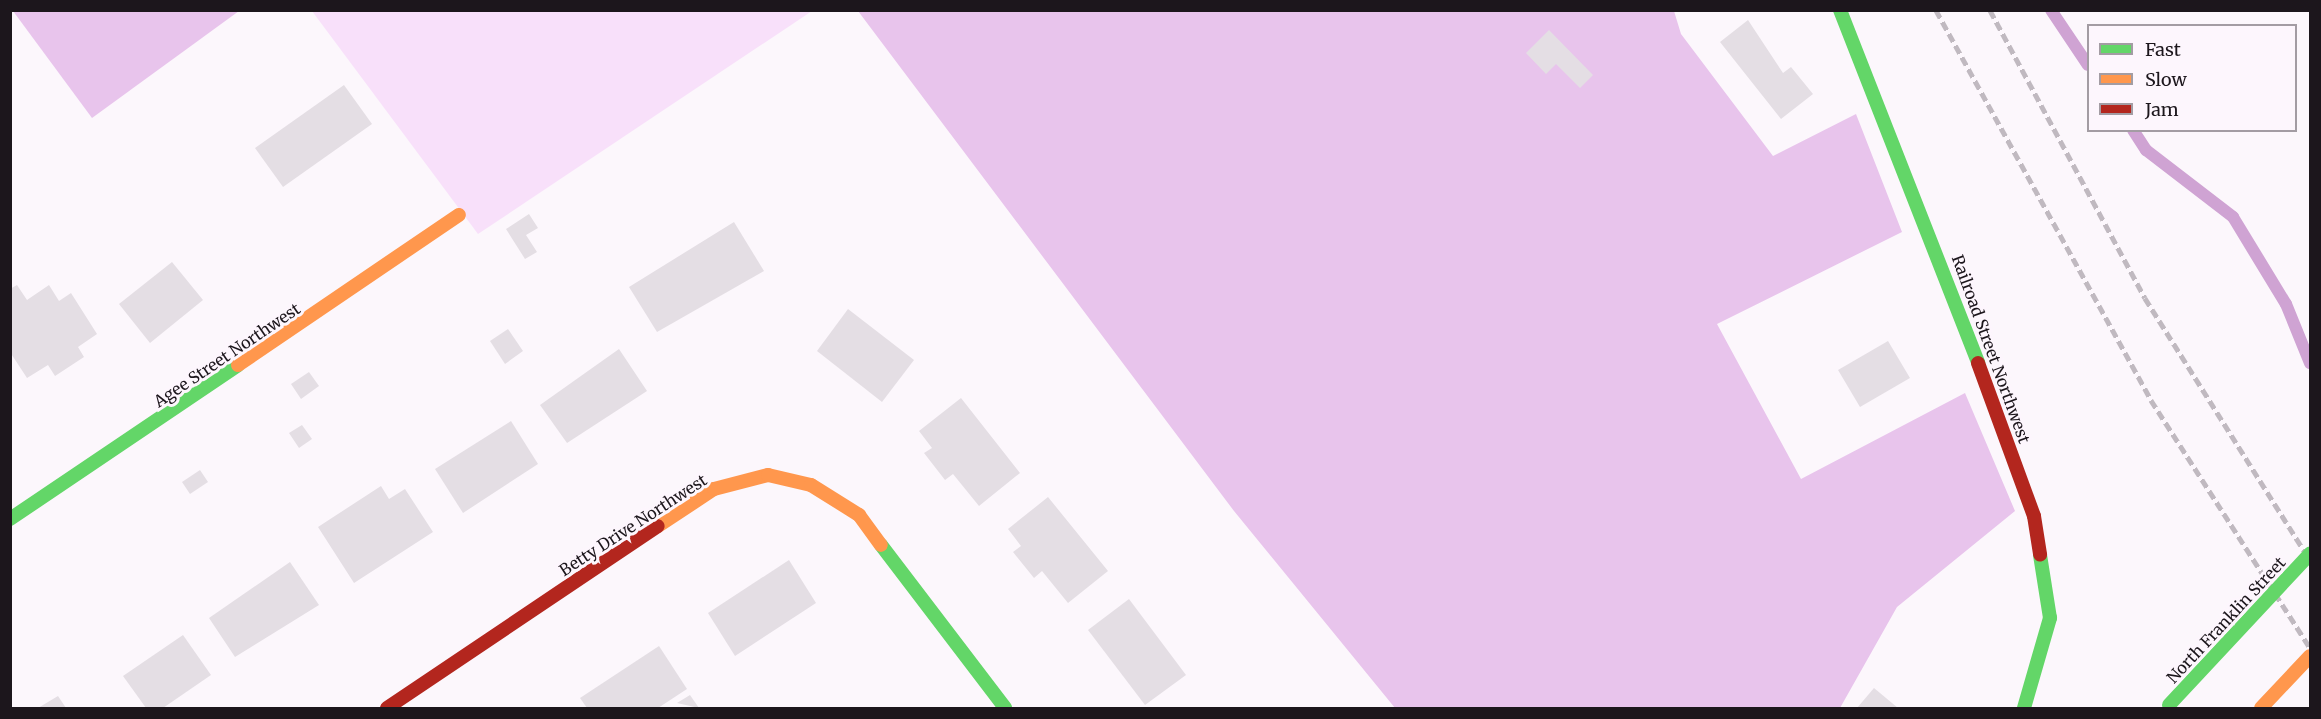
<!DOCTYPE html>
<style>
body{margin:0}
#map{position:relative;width:2321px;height:719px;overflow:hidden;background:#fcf7fc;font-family:Merriweather,serif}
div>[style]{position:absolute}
.green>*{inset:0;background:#f8e0fa}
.forest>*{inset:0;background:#e8c4ec}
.stream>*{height:12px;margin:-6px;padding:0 6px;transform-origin:6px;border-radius:6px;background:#cfa3d3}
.building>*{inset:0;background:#e4dee4}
.fast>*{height:14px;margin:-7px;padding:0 7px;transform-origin:7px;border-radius:7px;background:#63d668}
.slow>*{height:14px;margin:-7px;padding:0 7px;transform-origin:7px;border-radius:7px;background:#ff974d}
.jam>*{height:14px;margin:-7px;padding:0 7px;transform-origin:7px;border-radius:7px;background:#b3261e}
.rail>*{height:4.5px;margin-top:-2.25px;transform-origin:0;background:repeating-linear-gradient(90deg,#c0b9c0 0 9px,transparent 0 13.5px)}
.fast-bridge>*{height:14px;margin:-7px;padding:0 7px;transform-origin:7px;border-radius:7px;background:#63d668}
span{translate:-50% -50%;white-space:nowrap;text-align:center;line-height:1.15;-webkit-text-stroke:6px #fdf6fd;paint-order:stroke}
.street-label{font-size:16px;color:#1c161c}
.frame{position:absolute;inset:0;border:12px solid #1c161c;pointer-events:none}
.legend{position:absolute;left:2087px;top:24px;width:210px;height:108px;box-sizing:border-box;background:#fdf6fd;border:2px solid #a39ca3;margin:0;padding:8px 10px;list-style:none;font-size:18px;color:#1c161c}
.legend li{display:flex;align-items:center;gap:12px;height:30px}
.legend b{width:30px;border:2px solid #a39ca3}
</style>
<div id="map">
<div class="green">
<i style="clip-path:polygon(312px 11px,812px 11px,478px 234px)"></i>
</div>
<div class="forest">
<i style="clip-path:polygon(13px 11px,239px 11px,92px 118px)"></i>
<i style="clip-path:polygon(858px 11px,1674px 11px,1681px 34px,1773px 156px,1856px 114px,1902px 232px,1717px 324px,1801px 479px,1965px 393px,2015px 511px,1897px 607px,1840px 708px,1395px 708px,1234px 511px)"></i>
</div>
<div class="stream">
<i style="left:2051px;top:10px;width:66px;rotate:56.1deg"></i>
<i style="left:2133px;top:130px;width:24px;rotate:57deg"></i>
<i style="left:2146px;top:150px;width:110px;rotate:37.6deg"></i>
<i style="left:2233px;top:217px;width:102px;rotate:58.7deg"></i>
<i style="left:2286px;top:304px;width:64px;rotate:67.9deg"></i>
</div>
<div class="building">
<i style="clip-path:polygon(1748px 20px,1783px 73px,1791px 67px,1813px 94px,1781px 119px,1720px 42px)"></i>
<i style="clip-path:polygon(1549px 30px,1593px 75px,1580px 88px,1556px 64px,1546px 74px,1526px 53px)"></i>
<i style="clip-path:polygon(344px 85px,372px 124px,283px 187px,255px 148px)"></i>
<i style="clip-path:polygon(529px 214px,538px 228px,526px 235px,537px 252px,525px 259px,506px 229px)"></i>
<i style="clip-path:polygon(734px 222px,764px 271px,657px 332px,629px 287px)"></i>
<i style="clip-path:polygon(172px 262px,203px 300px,150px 343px,119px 304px)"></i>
<i style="clip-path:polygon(17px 285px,27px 300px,49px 285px,59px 301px,71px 293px,97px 334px,78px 347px,84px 357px,55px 376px,48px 365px,27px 378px,10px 352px,10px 289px)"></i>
<i style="clip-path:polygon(848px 309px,914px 360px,882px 402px,817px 351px)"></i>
<i style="clip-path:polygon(508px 329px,523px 351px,505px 364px,490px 341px)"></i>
<i style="clip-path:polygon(1888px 341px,1910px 378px,1860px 407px,1838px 370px)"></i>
<i style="clip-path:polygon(619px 349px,647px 391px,567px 443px,540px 405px)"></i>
<i style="clip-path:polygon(309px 372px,319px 386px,301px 399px,291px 384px)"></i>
<i style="clip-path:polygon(961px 398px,1020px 473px,979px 506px,953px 474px,945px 480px,924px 453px,932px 448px,919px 431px)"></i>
<i style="clip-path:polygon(511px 421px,538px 464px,463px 513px,435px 469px)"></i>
<i style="clip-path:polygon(302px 425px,312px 439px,299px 448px,289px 433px)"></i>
<i style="clip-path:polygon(200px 470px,208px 482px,190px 494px,182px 482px)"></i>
<i style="clip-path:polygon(381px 486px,389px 499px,405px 489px,433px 532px,354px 583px,318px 527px)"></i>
<i style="clip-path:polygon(1048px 497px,1108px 571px,1068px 603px,1042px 571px,1034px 578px,1013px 552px,1021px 546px,1008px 529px)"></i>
<i style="clip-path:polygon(789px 560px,816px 603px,735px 656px,708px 613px)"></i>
<i style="clip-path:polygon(290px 562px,319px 605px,235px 657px,209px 618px)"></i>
<i style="clip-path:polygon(1129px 599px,1186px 675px,1145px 705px,1088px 630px)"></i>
<i style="clip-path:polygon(183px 635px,211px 675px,163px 708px,146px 708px,123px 676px)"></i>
<i style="clip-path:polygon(659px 646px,687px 689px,658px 708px,587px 708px,580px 698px)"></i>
<i style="clip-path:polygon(1874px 688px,1898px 708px,1857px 708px)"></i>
<i style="clip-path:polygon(690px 695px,699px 708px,677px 703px)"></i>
<i style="clip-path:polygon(58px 696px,66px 708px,38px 708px)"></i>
</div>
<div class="fast">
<i style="left:1840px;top:10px;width:379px;rotate:68.6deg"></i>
<i style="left:10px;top:519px;width:275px;rotate:-34deg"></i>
<i style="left:881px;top:545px;width:205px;rotate:52.7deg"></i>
<i style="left:2024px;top:708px;width:94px;rotate:-73.9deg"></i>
<i style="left:2050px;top:618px;width:64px;rotate:-99deg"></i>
</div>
<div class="slow">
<i style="left:238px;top:365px;width:267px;rotate:-34.2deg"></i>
<i style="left:658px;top:526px;width:67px;rotate:-33.5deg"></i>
<i style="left:714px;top:489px;width:56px;rotate:-14.5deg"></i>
<i style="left:768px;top:475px;width:44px;rotate:13.1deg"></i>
<i style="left:811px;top:485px;width:57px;rotate:32deg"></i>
<i style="left:859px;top:515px;width:37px;rotate:54deg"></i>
<i style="left:2261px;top:708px;width:71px;rotate:-46.7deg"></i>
</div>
<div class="jam">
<i style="left:1978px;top:363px;width:163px;rotate:69.9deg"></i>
<i style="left:2034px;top:516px;width:39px;rotate:81deg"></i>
<i style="left:387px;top:708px;width:326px;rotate:-33.9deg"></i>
</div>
<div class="rail">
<i style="left:1936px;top:10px;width:445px;rotate:61.1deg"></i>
<i style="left:2151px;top:400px;width:295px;rotate:57.3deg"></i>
<i style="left:1990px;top:10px;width:327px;rotate:61.7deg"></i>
<i style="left:2145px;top:298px;width:310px;rotate:57.8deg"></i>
</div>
<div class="fast-bridge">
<i style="left:2169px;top:705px;width:207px;rotate:-47deg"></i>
</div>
<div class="street-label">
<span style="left:1991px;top:349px;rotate:70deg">Railroad Street Northwest</span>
<span style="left:227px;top:355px;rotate:-34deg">Agee Street Northwest</span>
<span style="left:633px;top:525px;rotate:-33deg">Betty Drive Northwest</span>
<span style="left:2226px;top:620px;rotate:-47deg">North Franklin Street</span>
</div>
<div class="frame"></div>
<ul class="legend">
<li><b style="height:8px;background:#63d668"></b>Fast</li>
<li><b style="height:8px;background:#ff974d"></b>Slow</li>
<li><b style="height:8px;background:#b3261e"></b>Jam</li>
</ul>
</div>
